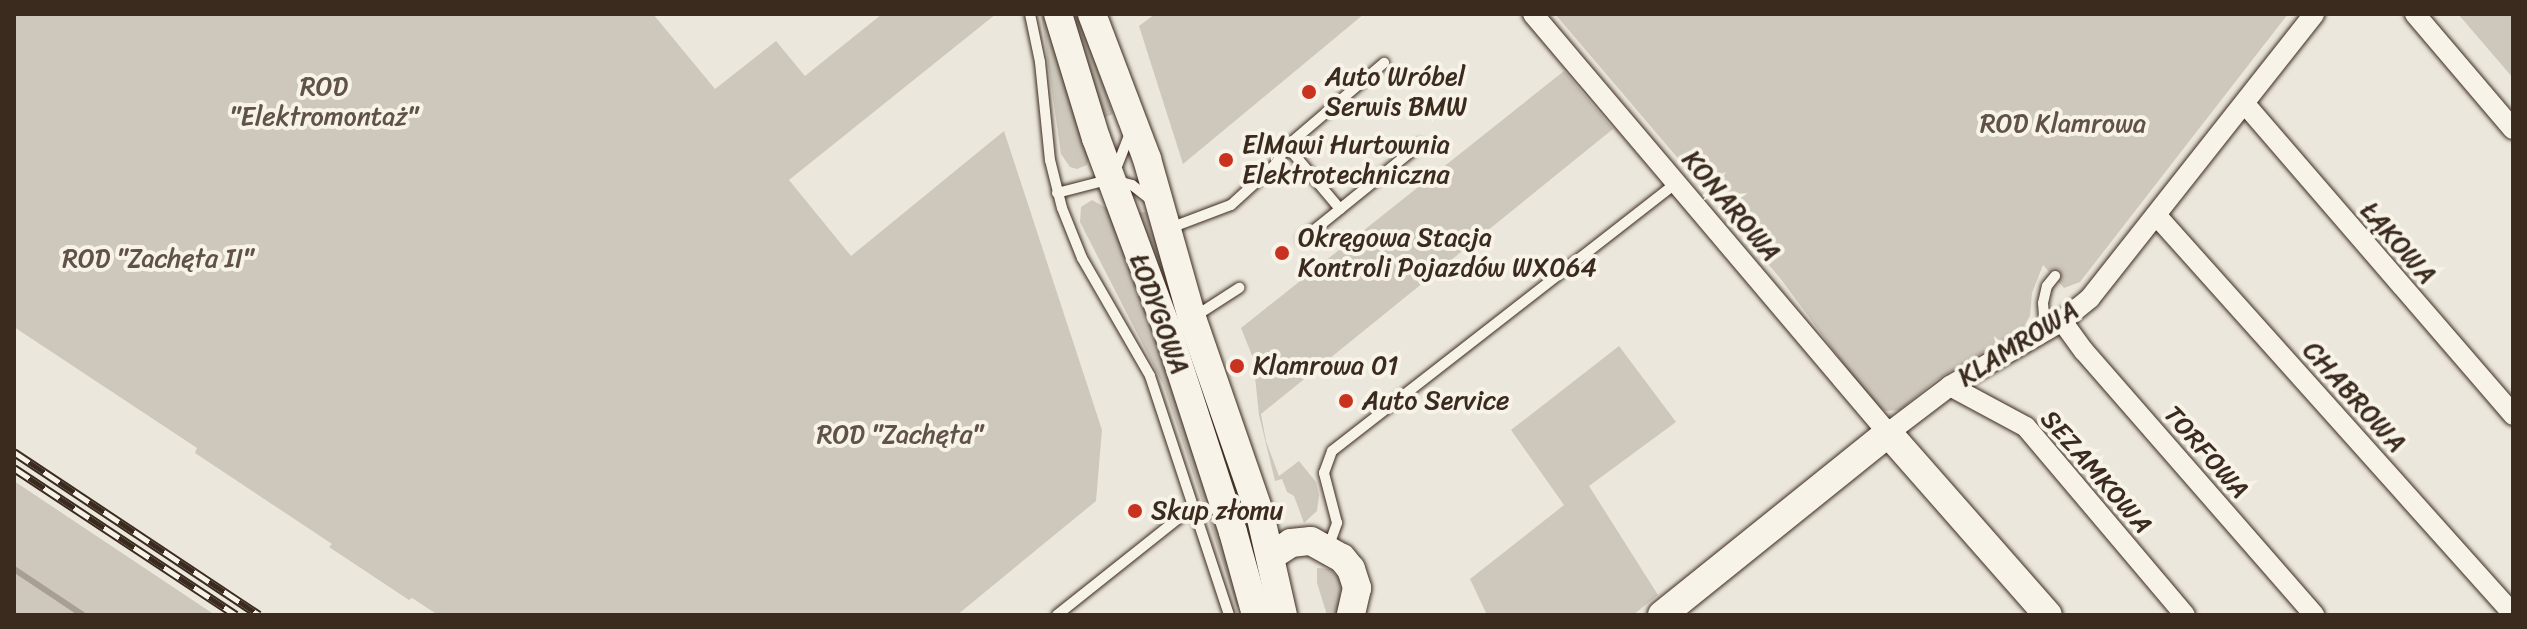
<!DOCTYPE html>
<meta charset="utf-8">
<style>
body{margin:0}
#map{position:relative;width:2527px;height:629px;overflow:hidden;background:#ece7dc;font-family:Sriracha,sans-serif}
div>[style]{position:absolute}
.green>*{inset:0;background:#cec8bc}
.stream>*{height:6px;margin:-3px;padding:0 3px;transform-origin:3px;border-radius:3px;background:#a89f93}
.roads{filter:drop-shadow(0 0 2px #3b2a1e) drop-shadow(0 0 2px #3b2a1e)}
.lane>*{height:10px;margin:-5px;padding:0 5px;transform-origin:5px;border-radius:5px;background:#f7f3e8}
.street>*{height:20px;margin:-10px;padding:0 10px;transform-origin:10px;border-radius:10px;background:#f7f3e8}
.secondary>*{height:28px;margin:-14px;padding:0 14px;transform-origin:14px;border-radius:14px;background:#f7f3e8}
.rail>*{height:9px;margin-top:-4.5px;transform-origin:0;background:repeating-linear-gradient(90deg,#f7f3e8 0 18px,#3b2a1e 0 36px);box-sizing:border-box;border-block:2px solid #3b2a1e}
.dots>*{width:22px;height:22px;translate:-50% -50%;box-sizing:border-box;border:4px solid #f7f3e8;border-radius:50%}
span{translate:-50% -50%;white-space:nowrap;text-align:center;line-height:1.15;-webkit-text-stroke:8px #f7f3e8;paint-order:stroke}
.poi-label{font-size:26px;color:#3b2a1e}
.left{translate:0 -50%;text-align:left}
.park-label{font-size:26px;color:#605246}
.street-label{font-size:26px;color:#3b2a1e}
.frame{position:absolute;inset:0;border:16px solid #3b2a1e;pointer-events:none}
</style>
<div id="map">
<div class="green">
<i style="clip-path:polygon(14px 14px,653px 14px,715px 89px,776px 41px,805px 76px,882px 14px,996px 14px,789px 180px,851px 256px,1004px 131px,1102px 430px,1096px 501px,957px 615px,438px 615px,412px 598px,409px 600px,329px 547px,332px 544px,195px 453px,197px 448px,14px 327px)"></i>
<i style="clip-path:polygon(1041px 14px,1049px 14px,1089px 159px,1087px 165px,1077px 169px,1070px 167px,1061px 154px)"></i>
<i style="clip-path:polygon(1070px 14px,1080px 14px,1113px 114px,1103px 118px)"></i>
<i style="clip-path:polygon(1155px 14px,1364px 14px,1183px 164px,1139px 26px)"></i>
<i style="clip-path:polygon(1555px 14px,2288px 14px,2080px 282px,2064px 288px,2043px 265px,2032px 293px,2030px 316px,2023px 328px,1936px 380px,1900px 410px,1886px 411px,1874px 405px,1780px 278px)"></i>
<i style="clip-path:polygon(2458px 14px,2513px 14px,2513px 78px)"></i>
<i style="clip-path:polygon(1564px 71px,1613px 129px,1261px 414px,1266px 441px,1279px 476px,1299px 461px,1316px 482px,1319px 495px,1317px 511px,1304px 523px,1294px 496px,1287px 492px,1282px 479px,1275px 481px,1259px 415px,1253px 358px,1241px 328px)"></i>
<i style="clip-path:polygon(1092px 200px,1115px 213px,1243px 605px,1237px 607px,1163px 384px,1080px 222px,1081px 207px)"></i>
<i style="clip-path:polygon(1146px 212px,1215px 422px,1247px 504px,1238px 509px,1135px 213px)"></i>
<i style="clip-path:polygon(1619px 346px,1676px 422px,1589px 486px,1658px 595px,1633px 615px,1487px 615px,1470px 579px,1564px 505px,1511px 430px)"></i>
<i style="clip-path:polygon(14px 481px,215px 615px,14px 615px)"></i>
<i style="clip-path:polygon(1317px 568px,1330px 569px,1341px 581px,1339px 615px,1327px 615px,1317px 583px)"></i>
</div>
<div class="stream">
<i style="left:14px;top:569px;width:83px;rotate:33.7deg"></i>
</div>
<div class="roads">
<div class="lane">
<i style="left:1030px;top:14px;width:49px;rotate:78.2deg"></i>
<i style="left:1040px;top:62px;width:99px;rotate:84.2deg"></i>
<i style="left:1050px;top:160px;width:49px;rotate:76deg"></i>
<i style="left:1062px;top:208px;width:54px;rotate:68.2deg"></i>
<i style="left:1082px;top:258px;width:136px;rotate:60deg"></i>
<i style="left:1150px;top:376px;width:252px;rotate:71.7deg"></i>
<i style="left:1287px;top:146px;width:82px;rotate:49.9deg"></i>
<i style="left:1340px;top:209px;width:102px;rotate:-39deg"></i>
<i style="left:1114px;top:174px;width:44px;rotate:-68.7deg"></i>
<i style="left:1057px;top:193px;width:56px;rotate:-14.5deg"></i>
<i style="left:1111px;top:179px;width:22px;rotate:16deg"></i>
<i style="left:1132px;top:185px;width:24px;rotate:38deg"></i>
<i style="left:1170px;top:228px;width:65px;rotate:-20.7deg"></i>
<i style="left:1231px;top:205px;width:59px;rotate:-42.3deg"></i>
<i style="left:1275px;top:165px;width:22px;rotate:-58deg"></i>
<i style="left:1287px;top:146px;width:128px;rotate:-40.6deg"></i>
<i style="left:1303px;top:239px;width:48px;rotate:-39deg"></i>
<i style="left:1194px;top:317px;width:54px;rotate:-32.8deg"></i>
<i style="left:2045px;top:331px;width:28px;rotate:-94deg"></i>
<i style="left:2043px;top:303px;width:17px;rotate:-77deg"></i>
<i style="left:2047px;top:286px;width:13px;rotate:-51deg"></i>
<i style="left:1328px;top:548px;width:27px;rotate:-70deg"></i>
<i style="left:1337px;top:523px;width:52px;rotate:-104.6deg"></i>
<i style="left:1324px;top:473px;width:23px;rotate:-70deg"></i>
<i style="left:1332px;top:451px;width:437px;rotate:-37.9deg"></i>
<i style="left:1057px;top:615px;width:162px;rotate:-38.5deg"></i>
<i style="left:1184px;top:514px;width:12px;rotate:-20deg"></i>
</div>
<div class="street">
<i style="left:1533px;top:14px;width:549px;rotate:49.73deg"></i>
<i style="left:1888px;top:433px;width:78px;rotate:-37.2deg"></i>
<i style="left:1950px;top:386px;width:129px;rotate:-30.1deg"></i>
<i style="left:2062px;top:321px;width:36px;rotate:-39deg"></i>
<i style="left:2090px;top:298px;width:362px;rotate:-51.7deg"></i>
<i style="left:2415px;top:14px;width:151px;rotate:49.6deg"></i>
<i style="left:2245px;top:104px;width:411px;rotate:49.2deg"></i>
<i style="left:2156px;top:215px;width:535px;rotate:48.18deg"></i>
<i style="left:2062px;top:321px;width:37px;rotate:54deg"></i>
<i style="left:2084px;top:351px;width:350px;rotate:48.9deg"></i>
<i style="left:1950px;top:386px;width:86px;rotate:28.3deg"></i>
<i style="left:2026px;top:427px;width:246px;rotate:49.8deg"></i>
</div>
<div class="secondary">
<i style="left:1058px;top:14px;width:130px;rotate:73deg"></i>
<i style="left:1096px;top:138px;width:207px;rotate:69.6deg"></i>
<i style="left:1168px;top:332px;width:210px;rotate:72deg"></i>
<i style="left:1233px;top:532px;width:86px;rotate:74.5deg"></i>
<i style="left:1092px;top:14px;width:155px;rotate:69.2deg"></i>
<i style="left:1147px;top:159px;width:165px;rotate:74.2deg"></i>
<i style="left:1192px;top:318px;width:207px;rotate:70.9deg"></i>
<i style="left:1260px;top:514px;width:104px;rotate:77.2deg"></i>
<i style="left:1271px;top:556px;width:24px;rotate:-33deg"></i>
<i style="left:1291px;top:543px;width:20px;rotate:-6deg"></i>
<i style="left:1311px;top:541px;width:35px;rotate:29deg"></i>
<i style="left:1342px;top:558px;width:14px;rotate:51deg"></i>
<i style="left:1351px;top:569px;width:20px;rotate:72deg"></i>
<i style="left:1357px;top:588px;width:28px;rotate:103deg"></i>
<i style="left:1662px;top:615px;width:290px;rotate:-38.8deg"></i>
<i style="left:1888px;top:433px;width:242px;rotate:48.7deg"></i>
</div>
</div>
<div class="rail">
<i style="left:14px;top:452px;width:294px;rotate:33.6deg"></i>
<i style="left:14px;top:468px;width:266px;rotate:33.5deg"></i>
</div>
<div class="dots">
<i style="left:1309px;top:92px;background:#c8321e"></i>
<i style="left:1226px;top:160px;background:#c8321e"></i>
<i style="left:1282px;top:253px;background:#c8321e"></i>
<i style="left:1237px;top:366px;background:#c8321e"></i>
<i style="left:1346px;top:401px;background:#c8321e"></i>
<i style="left:1135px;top:511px;background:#c8321e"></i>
</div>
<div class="poi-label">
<span class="left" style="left:1325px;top:92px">Auto Wróbel<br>Serwis BMW</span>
<span class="left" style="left:1242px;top:160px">ElMawi Hurtownia<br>Elektrotechniczna</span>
<span class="left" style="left:1298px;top:253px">Okręgowa Stacja<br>Kontroli Pojazdów WX064</span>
<span class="left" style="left:1253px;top:366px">Klamrowa 01</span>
<span class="left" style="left:1362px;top:401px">Auto Service</span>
<span class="left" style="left:1151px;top:511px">Skup złomu</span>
</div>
<div class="park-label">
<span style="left:324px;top:102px">ROD<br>"Elektromontaż"</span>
<span style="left:2063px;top:124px">ROD Klamrowa</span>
<span style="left:158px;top:259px">ROD "Zachęta II"</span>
<span style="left:900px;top:435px">ROD "Zachęta"</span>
</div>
<div class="street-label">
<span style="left:1731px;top:206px;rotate:50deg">KONAROWA</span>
<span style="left:2398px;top:243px;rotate:49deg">ŁĄKOWA</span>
<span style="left:1159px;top:314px;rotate:70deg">ŁODYGOWA</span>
<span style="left:2018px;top:344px;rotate:-32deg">KLAMROWA</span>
<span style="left:2354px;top:397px;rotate:48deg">CHABROWA</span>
<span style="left:2206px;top:452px;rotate:49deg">TORFOWA</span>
<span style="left:2096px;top:472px;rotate:49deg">SEZAMKOWA</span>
</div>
<div class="frame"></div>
</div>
